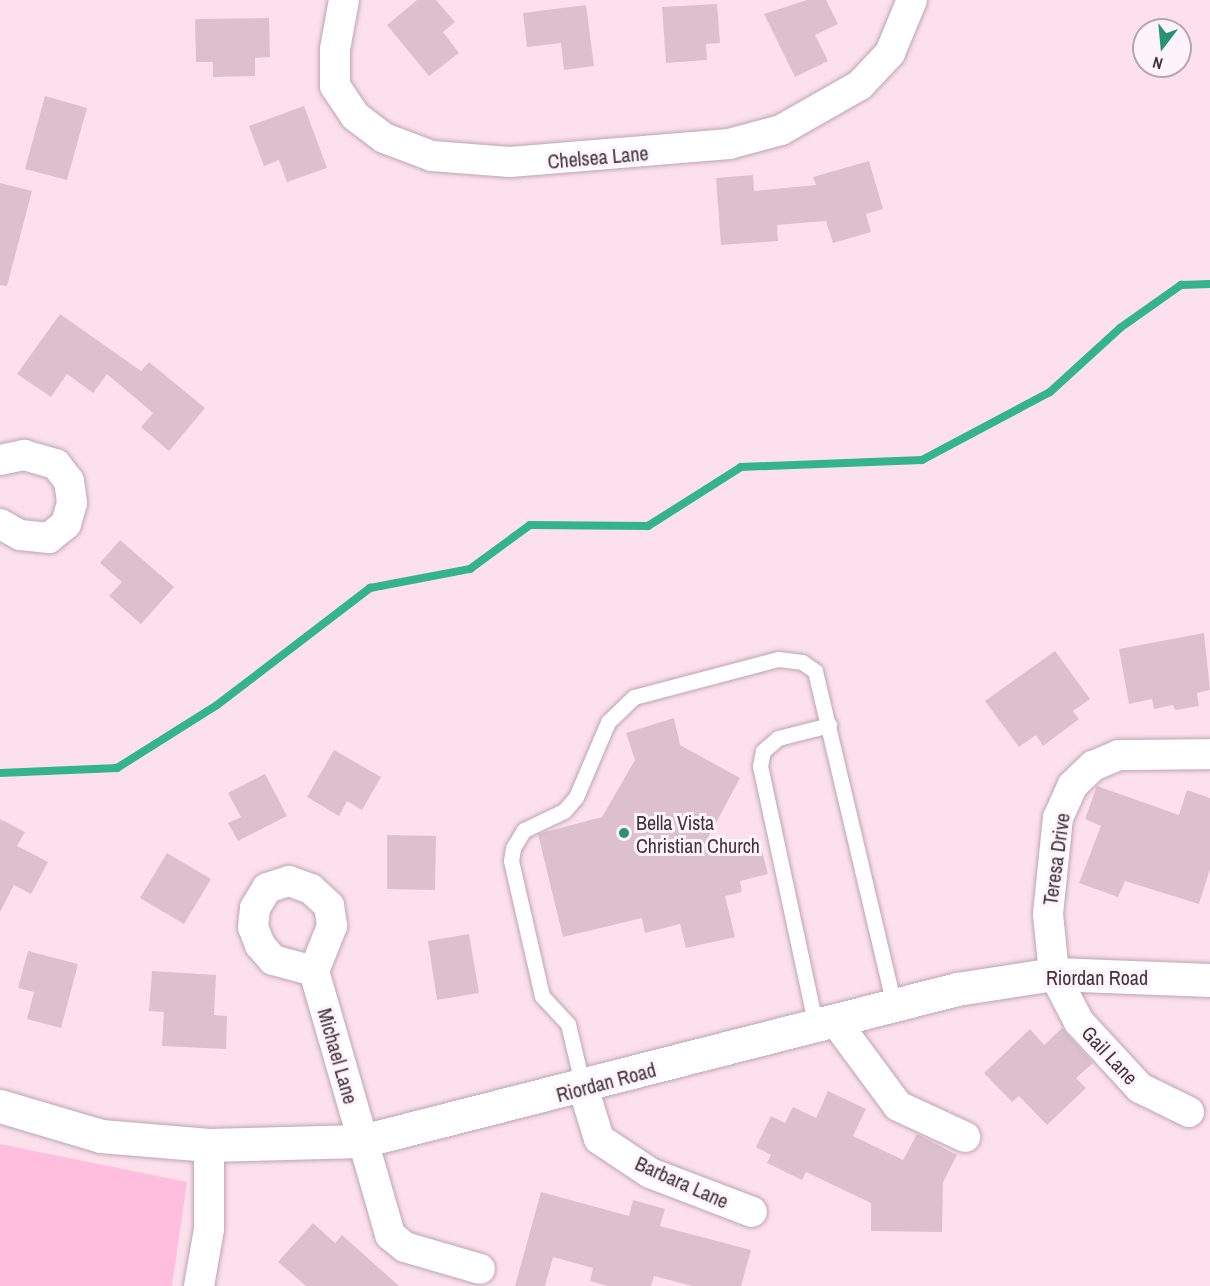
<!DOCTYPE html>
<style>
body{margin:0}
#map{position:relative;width:1210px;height:1286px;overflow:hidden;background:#fce1ed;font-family:"Archivo Narrow",sans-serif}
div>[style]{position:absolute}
.green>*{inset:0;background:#ffbedd}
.stream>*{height:8px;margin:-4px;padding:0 4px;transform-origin:4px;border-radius:4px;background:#34b48d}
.building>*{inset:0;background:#dcc1cd}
.roads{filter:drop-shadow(0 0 2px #bea5b0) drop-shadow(0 0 2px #bea5b0)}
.service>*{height:15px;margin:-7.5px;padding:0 7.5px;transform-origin:7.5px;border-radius:7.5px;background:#fff}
.minor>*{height:30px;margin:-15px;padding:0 15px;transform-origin:15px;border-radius:15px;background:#fff}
.tertiary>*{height:33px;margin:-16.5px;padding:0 16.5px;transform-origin:16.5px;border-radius:16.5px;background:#fff}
.dots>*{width:16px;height:16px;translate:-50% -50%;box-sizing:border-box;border:3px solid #fef3f8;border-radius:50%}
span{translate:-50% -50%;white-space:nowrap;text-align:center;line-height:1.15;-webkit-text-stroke:6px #fef3f8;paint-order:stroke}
.street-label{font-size:20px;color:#3f3439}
.poi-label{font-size:20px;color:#3f3439}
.left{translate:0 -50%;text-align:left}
.north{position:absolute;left:1132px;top:18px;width:60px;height:60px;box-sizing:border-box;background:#fef3f8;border:2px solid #b2a7ac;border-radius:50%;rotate:196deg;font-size:16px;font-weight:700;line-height:24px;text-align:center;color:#3f3439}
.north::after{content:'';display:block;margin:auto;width:21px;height:27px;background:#289372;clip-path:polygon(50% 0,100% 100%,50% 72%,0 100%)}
</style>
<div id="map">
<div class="green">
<i style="clip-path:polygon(0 1144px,187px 1182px,172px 1286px,0 1286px)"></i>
</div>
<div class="stream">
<i style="left:0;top:773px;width:117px;rotate:-2.4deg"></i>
<i style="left:117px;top:768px;width:118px;rotate:-32.2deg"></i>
<i style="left:217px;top:705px;width:193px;rotate:-37.4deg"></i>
<i style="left:370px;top:588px;width:102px;rotate:-10.8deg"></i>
<i style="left:470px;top:569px;width:74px;rotate:-36.3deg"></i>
<i style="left:530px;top:525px;width:118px;rotate:0.5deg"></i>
<i style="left:648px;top:526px;width:110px;rotate:-32.4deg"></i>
<i style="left:741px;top:467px;width:181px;rotate:-2.2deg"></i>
<i style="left:922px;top:460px;width:145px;rotate:-28deg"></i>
<i style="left:1050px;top:392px;width:95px;rotate:-42.4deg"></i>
<i style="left:1120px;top:328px;width:75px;rotate:-35.2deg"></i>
<i style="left:1181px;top:285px;width:29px;rotate:-2deg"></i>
</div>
<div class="building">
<i style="clip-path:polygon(417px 0,436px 0,455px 22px,443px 32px,459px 53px,429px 76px,387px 25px)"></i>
<i style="clip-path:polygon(807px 0,826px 0,838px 24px,815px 35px,828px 61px,795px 77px,764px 14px)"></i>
<i style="clip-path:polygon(717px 4px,720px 43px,706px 44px,707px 60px,666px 63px,662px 7px)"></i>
<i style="clip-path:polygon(586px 5px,594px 66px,564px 70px,561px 43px,527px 47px,523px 13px)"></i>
<i style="clip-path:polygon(269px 18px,270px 57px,255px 58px,255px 76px,213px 77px,213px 62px,196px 62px,195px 19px)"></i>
<i style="clip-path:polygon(45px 96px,87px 108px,67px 180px,25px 169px)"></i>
<i style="clip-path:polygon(304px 106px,327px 168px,287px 182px,279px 160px,264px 166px,249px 126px)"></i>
<i style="clip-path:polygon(869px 161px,883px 209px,866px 214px,871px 232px,833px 243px,826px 221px,777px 225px,778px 241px,721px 245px,716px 178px,753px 175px,754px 191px,816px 185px,813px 177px)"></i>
<i style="clip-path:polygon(0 183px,32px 191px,7px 286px,0 285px)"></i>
<i style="clip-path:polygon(60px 314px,141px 371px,149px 362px,205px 408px,169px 451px,141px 427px,153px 413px,107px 374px,93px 393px,67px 374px,51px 397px,17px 374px)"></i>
<i style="clip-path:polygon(120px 540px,174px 587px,141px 624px,109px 596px,122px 582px,100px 563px)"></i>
<i style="clip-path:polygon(1204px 633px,1210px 690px,1197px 693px,1199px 706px,1175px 710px,1173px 705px,1154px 709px,1152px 699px,1129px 704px,1119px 649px)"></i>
<i style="clip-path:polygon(1055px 651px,1090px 699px,1073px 711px,1079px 719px,1043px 746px,1036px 735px,1019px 747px,985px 701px)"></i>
<i style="clip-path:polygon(674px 718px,680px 745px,740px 778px,703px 847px,759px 840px,768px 874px,740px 881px,742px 892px,725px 896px,735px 937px,686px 948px,680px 924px,645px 933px,642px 918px,563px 937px,538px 834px,602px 817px,635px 760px,626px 733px)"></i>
<i style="clip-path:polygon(334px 750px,381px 777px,362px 810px,347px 801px,339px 816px,307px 797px)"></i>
<i style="clip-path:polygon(265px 774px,287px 816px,238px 841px,228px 823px,241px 817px,228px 793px)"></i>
<i style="clip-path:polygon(1097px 786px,1179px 815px,1187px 790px,1210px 798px,1210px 869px,1199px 904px,1125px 881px,1118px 897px,1079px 883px,1101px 826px,1085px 819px)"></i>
<i style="clip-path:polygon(0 819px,25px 832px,17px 846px,48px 862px,31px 894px,14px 885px,0 912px)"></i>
<i style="clip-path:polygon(387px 835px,436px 836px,435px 890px,387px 889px)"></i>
<i style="clip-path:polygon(167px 853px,211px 879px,184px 924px,140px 898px)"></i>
<i style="clip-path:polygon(469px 934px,479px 993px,437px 1000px,428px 941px)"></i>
<i style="clip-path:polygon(28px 951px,78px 964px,61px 1028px,27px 1019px,34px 992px,18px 988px)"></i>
<i style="clip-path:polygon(152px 971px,216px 975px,214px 1015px,227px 1016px,226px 1049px,162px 1046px,164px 1012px,149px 1011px)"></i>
<i style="clip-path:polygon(1062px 1028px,1093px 1063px,1076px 1078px,1086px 1088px,1047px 1125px,1019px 1096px,1012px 1102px,984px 1073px,1030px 1029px,1044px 1045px)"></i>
<i style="clip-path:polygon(828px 1091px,866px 1109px,853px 1136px,903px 1160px,917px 1134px,957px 1155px,943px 1182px,942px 1232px,871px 1231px,871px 1203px,806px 1172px,802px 1180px,767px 1163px,771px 1155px,756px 1147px,771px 1116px,785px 1123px,793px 1107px,816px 1118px)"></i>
<i style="clip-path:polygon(541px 1192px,629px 1216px,633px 1200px,665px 1209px,660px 1226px,751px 1250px,741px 1286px,692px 1286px,654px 1276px,651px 1286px,608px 1286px,590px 1281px,593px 1268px,553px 1257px,545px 1286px,515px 1286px)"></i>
<i style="clip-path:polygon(313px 1223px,335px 1243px,342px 1235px,399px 1286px,306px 1286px,278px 1262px)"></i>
</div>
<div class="roads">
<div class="service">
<i style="left:816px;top:1027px;width:267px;rotate:-102.1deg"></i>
<i style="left:760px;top:766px;width:15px;rotate:-79deg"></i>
<i style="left:763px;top:751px;width:20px;rotate:-41deg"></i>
<i style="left:778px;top:738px;width:53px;rotate:-14.3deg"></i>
<i style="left:583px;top:1087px;width:65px;rotate:-103.4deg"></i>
<i style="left:568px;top:1024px;width:38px;rotate:-133deg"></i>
<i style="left:542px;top:996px;width:139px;rotate:-102.9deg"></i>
<i style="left:511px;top:861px;width:13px;rotate:-81deg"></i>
<i style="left:513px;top:848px;width:21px;rotate:-59deg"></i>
<i style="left:524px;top:830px;width:44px;rotate:-25.4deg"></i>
<i style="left:564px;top:811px;width:18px;rotate:-49deg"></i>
<i style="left:576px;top:797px;width:82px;rotate:-66.9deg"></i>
<i style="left:608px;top:722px;width:36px;rotate:-44deg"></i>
<i style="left:634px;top:697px;width:149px;rotate:-14.8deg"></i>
<i style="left:778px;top:659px;width:24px;rotate:7deg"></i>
<i style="left:802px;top:662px;width:16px;rotate:35deg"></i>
<i style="left:815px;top:671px;width:344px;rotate:76.7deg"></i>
</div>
<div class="minor">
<i style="left:344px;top:0;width:50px;rotate:100.4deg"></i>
<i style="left:335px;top:49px;width:37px;rotate:90deg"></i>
<i style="left:335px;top:86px;width:36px;rotate:56deg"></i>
<i style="left:355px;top:116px;width:36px;rotate:37deg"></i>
<i style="left:384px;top:138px;width:51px;rotate:20.6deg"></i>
<i style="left:432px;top:156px;width:78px;rotate:4.4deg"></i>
<i style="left:510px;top:162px;width:220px;rotate:-4.7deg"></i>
<i style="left:729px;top:144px;width:54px;rotate:-15.1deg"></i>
<i style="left:781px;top:130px;width:91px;rotate:-29.7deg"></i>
<i style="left:860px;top:85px;width:44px;rotate:-46.8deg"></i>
<i style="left:890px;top:53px;width:57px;rotate:-67.5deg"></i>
<i style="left:0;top:460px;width:25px;rotate:-12deg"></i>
<i style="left:24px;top:455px;width:33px;rotate:16deg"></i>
<i style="left:56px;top:464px;width:21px;rotate:53deg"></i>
<i style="left:69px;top:481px;width:22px;rotate:82deg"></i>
<i style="left:72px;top:503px;width:22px;rotate:106deg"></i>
<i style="left:66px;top:524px;width:22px;rotate:141deg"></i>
<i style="left:49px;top:538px;width:29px;rotate:-174deg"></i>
<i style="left:20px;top:535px;width:23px;rotate:-151deg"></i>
<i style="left:314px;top:971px;width:42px;rotate:-165deg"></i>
<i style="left:273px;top:960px;width:20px;rotate:-131deg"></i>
<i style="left:260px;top:945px;width:19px;rotate:-111deg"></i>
<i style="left:253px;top:927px;width:19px;rotate:-84deg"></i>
<i style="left:255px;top:908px;width:23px;rotate:-59deg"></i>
<i style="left:267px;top:888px;width:23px;rotate:-18deg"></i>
<i style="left:289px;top:881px;width:23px;rotate:20deg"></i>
<i style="left:311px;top:889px;width:25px;rotate:43deg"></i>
<i style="left:329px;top:906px;width:20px;rotate:81deg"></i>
<i style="left:332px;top:926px;width:48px;rotate:111.8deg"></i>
<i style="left:314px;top:971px;width:275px;rotate:73.9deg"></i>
<i style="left:390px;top:1235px;width:19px;rotate:39deg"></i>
<i style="left:405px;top:1247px;width:78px;rotate:16.3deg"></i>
<i style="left:836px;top:1022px;width:104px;rotate:53.6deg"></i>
<i style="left:898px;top:1106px;width:74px;rotate:24.8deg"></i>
<i style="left:583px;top:1087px;width:54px;rotate:72.9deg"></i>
<i style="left:599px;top:1139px;width:61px;rotate:33.7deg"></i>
<i style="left:650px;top:1173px;width:109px;rotate:20.9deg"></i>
<i style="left:1189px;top:1112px;width:55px;rotate:-153.9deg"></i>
<i style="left:1140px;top:1088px;width:90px;rotate:-132.7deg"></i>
<i style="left:1079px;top:1022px;width:54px;rotate:-117.5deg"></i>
<i style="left:1054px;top:974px;width:60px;rotate:-95.7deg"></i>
<i style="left:1048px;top:914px;width:97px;rotate:-84.1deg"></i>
<i style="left:1058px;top:818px;width:35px;rotate:-66deg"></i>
<i style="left:1072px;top:786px;width:29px;rotate:-44deg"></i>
<i style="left:1093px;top:766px;width:28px;rotate:-23deg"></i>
<i style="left:1119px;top:755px;width:91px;rotate:-0.6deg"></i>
<i style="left:199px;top:1286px;width:58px;rotate:-80deg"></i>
<i style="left:209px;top:1229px;width:84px;rotate:-90deg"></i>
</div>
<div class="tertiary">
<i style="left:0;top:1106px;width:105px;rotate:16.5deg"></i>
<i style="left:101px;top:1136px;width:108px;rotate:4.8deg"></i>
<i style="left:209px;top:1145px;width:153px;rotate:-1.5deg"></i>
<i style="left:362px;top:1141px;width:614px;rotate:-14.33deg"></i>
<i style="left:957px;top:989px;width:98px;rotate:-8.8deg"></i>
<i style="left:1054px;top:974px;width:156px;rotate:2.2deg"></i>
</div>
</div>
<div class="dots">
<i style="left:624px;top:833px;background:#289372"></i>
</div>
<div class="street-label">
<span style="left:598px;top:157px;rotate:-5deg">Chelsea Lane</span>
<span style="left:1056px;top:859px;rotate:-82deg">Teresa Drive</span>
<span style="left:1097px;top:977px">Riordan Road</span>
<span style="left:1110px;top:1055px;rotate:47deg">Gail Lane</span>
<span style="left:338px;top:1056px;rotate:74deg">Michael Lane</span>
<span style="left:606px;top:1082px;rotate:-15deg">Riordan Road</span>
<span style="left:682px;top:1182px;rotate:24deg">Barbara Lane</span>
</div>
<div class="poi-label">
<span class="left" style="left:636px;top:834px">Bella Vista<br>Christian Church</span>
</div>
<div class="north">N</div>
</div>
